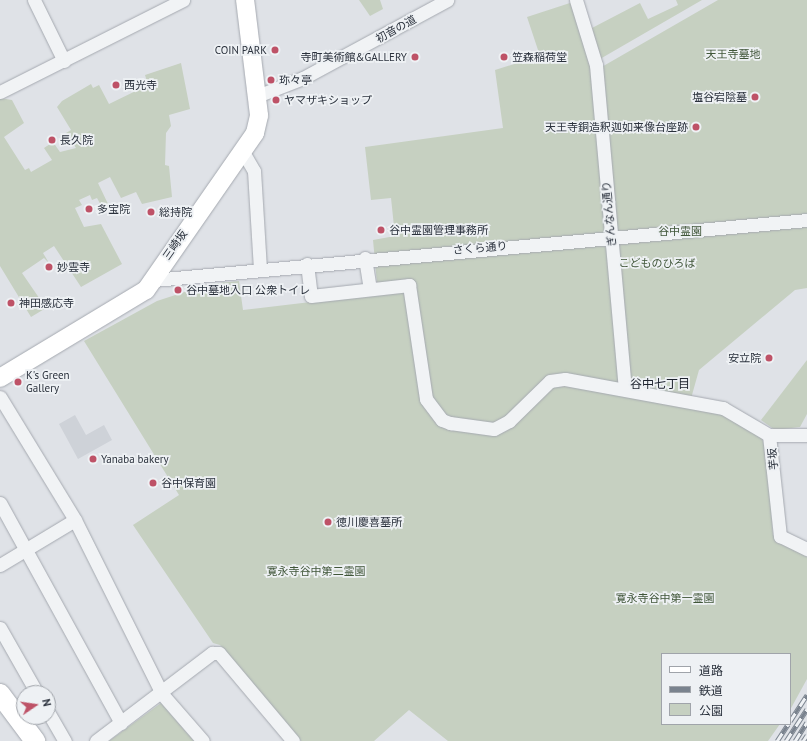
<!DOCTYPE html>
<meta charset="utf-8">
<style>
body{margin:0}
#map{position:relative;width:807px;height:741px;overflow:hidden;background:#dfe2e7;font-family:"PT Sans","Noto Sans JP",sans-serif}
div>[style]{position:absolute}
.built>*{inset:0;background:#ced2d8}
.green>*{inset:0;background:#c6d0c1}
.roads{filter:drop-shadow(0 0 1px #a5a9b0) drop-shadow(0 0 1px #a5a9b0)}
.street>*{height:13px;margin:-6.5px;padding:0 6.5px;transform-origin:6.5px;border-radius:6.5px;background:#f1f3f5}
.secondary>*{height:18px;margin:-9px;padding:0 9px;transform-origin:9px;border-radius:9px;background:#fff}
.primary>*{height:20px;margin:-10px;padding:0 10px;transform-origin:10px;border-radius:10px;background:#fff}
.rail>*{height:4.5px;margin-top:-2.25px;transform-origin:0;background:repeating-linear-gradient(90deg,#eef1f4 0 9px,#7a838e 0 18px);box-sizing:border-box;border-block:1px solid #7a838e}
.dots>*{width:11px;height:11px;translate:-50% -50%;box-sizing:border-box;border:2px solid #eef1f4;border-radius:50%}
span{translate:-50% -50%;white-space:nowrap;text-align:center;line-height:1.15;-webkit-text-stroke:3.5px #eef1f4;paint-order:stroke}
.street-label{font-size:11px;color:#2a313c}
.poi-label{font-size:11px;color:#2a313c}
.right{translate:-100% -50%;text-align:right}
.left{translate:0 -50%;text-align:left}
.park-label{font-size:11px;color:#405639}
.neighbourhood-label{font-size:12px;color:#1c222d}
.legend{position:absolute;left:661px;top:653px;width:130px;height:72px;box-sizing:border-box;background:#eef1f4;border:1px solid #a0a4aa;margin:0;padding:5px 7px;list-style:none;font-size:12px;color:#2a313c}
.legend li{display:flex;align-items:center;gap:8px;height:20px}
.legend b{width:20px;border:1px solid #a0a4aa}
.north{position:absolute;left:16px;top:685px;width:40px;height:40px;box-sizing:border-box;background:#eef1f4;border:1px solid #a0a4aa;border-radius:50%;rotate:77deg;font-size:11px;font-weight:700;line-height:16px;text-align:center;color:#2a313c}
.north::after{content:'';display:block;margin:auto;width:14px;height:18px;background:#be5267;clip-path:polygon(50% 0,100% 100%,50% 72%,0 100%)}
</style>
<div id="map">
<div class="built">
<i style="clip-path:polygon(75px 415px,86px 435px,104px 425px,112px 440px,78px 459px,59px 424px)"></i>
</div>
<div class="green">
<i style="clip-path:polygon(359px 0,380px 0,383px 9px,370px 16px)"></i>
<i style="clip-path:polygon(676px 0,702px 0,600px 59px,592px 28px,640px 3px,648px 19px,678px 5px)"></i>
<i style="clip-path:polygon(718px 0,807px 0,807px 288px,795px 290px,699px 370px,692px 395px,694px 406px,722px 413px,762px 438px,768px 459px,773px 535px,807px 557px,807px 679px,790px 710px,790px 654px,662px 654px,662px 724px,780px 724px,768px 741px,448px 741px,409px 710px,374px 741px,301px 741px,220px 645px,213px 643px,133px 525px,179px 495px,84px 341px,157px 301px,209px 284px,239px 281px,243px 310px,378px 294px,373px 240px,395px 236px,391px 198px,371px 200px,365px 147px,503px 128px,495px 70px,540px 56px,527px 17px,573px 2px,593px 72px)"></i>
<i style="clip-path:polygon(181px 63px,190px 109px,169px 115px,171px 126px,166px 133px,165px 165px,169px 166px,172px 197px,142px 204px,136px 192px,121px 198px,110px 177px,98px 183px,109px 206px,103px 209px,97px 198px,92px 200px,90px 195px,79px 200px,82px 205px,75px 208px,84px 227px,101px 224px,122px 264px,81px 287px,54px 246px,43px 253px,49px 263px,44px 258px,22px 273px,46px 308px,31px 317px,0 266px,0 98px,12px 100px,24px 123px,4px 137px,25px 170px,29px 168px,31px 172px,52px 160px,44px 148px,53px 142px,60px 152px,76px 148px,66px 133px,71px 130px,57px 107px,62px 101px,91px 84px,93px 88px,99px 85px,109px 104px,148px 85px,145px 75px)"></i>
<i style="clip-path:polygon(807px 360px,807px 414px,800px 427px,775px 430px,761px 420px)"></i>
<i style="clip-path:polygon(161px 703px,194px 741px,109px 741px)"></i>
</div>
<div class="roads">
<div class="street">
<i style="left:34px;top:0;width:68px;rotate:63.8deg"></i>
<i style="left:576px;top:0;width:68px;rotate:72.9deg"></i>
<i style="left:596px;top:65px;width:324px;rotate:84.9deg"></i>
<i style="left:0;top:92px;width:205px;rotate:-26.7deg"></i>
<i style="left:257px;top:96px;width:49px;rotate:-21.4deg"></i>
<i style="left:303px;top:78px;width:164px;rotate:-28.4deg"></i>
<i style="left:243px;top:152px;width:22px;rotate:60deg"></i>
<i style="left:254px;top:171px;width:99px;rotate:86.5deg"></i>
<i style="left:365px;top:258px;width:31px;rotate:81deg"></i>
<i style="left:307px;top:264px;width:32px;rotate:83deg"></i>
<i style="left:311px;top:296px;width:99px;rotate:-6.4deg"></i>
<i style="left:409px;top:285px;width:115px;rotate:81.5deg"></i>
<i style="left:426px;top:399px;width:26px;rotate:53deg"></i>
<i style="left:442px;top:420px;width:9px;rotate:21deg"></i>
<i style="left:450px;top:423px;width:44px;rotate:7.8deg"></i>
<i style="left:494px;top:429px;width:17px;rotate:-28deg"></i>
<i style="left:509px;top:421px;width:57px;rotate:-44.3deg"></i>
<i style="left:550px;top:381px;width:15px;rotate:-8deg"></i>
<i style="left:565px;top:379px;width:161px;rotate:10.4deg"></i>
<i style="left:723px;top:408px;width:53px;rotate:30.4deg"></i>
<i style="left:769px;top:435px;width:102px;rotate:83.8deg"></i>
<i style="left:780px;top:536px;width:30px;rotate:26deg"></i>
<i style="left:154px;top:280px;width:656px;rotate:-5.25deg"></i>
<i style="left:0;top:397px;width:144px;rotate:58.6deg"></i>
<i style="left:75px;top:520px;width:195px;rotate:63.4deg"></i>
<i style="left:162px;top:694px;width:62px;rotate:48.9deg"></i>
<i style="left:769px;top:435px;width:38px"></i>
<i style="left:0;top:503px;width:251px;rotate:61.2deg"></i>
<i style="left:0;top:565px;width:87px;rotate:-31deg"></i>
<i style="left:0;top:628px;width:75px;rotate:60.4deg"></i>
<i style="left:48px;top:712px;width:34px;rotate:60deg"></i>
<i style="left:96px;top:741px;width:146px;rotate:-37.2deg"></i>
<i style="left:212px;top:653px;width:7px"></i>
<i style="left:219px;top:653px;width:115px;rotate:49.9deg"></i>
</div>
<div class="secondary">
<i style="left:0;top:378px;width:170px;rotate:-31.1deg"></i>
<i style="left:146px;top:290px;width:191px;rotate:-55.2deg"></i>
<i style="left:255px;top:133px;width:18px;rotate:-77deg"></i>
<i style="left:259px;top:115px;width:116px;rotate:-96.9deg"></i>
</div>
<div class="primary">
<i style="left:0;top:694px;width:59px;rotate:53.3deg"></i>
</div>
</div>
<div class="rail">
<i style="left:790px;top:721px;width:31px;rotate:-57deg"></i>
<i style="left:777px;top:741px;width:20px;rotate:-57deg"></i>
<i style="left:786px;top:741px;width:38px;rotate:-57deg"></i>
<i style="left:795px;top:741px;width:22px;rotate:-58deg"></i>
<i style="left:803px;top:741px;width:7px;rotate:-56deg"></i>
</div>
<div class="dots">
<i style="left:275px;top:50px;background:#be5267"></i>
<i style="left:415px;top:57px;background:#be5267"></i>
<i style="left:504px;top:57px;background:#be5267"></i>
<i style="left:271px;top:80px;background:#be5267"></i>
<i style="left:116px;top:85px;background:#be5267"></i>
<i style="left:755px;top:97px;background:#be5267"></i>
<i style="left:276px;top:100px;background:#be5267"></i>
<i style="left:696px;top:127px;background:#be5267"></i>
<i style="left:52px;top:140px;background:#be5267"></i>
<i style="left:89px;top:209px;background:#be5267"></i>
<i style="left:151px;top:212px;background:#be5267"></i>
<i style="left:381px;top:230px;background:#be5267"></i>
<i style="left:49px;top:267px;background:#be5267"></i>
<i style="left:178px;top:290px;background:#be5267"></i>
<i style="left:11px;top:303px;background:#be5267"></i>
<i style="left:769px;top:358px;background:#be5267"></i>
<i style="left:18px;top:382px;background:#be5267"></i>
<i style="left:93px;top:459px;background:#be5267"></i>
<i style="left:153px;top:483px;background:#be5267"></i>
<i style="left:328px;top:522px;background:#be5267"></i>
</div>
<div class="street-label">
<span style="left:396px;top:29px;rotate:-29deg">初音の道</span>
<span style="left:609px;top:214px;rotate:-95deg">ぎんなん通り</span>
<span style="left:175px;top:245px;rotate:-55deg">三崎坂</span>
<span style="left:480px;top:248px;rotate:-5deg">さくら通り</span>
<span style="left:773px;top:459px;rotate:-96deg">芋坂</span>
</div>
<div class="poi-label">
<span class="right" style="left:267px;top:50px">COIN PARK</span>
<span class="right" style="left:407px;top:57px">寺町美術館&amp;GALLERY</span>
<span class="left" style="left:512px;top:57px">笠森稲荷堂</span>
<span class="left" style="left:279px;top:80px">珎々亭</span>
<span class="left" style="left:124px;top:85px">西光寺</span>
<span class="right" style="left:747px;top:97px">塩谷宕陰墓</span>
<span class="left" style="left:284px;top:100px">ヤマザキショップ</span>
<span class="right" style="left:688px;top:127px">天王寺銅造釈迦如来像台座跡</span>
<span class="left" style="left:60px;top:140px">長久院</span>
<span class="left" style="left:97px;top:209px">多宝院</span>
<span class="left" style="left:159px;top:212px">総持院</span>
<span class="left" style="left:389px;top:230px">谷中霊園管理事務所</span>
<span class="left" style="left:57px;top:267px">妙雲寺</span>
<span class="left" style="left:186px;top:290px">谷中墓地入口 公衆トイレ</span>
<span class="left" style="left:19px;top:303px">神田感応寺</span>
<span class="right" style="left:761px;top:358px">安立院</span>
<span class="left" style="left:26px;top:382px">K's Green<br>Gallery</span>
<span class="left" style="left:101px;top:459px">Yanaba bakery</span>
<span class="left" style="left:161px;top:483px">谷中保育園</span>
<span class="left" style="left:336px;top:522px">徳川慶喜墓所</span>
</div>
<div class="park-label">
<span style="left:733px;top:54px">天王寺墓地</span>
<span style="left:680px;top:231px">谷中霊園</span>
<span style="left:657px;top:263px">こどものひろば</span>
<span style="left:316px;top:571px">寛永寺谷中第二霊園</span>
<span style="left:665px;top:598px">寛永寺谷中第一霊園</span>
</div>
<div class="neighbourhood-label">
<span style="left:660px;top:384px">谷中七丁目</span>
</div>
<ul class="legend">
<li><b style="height:5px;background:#fff"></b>道路</li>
<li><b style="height:5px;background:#7a838e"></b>鉄道</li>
<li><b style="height:11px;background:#c6d0c1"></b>公園</li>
</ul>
<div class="north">N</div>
</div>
